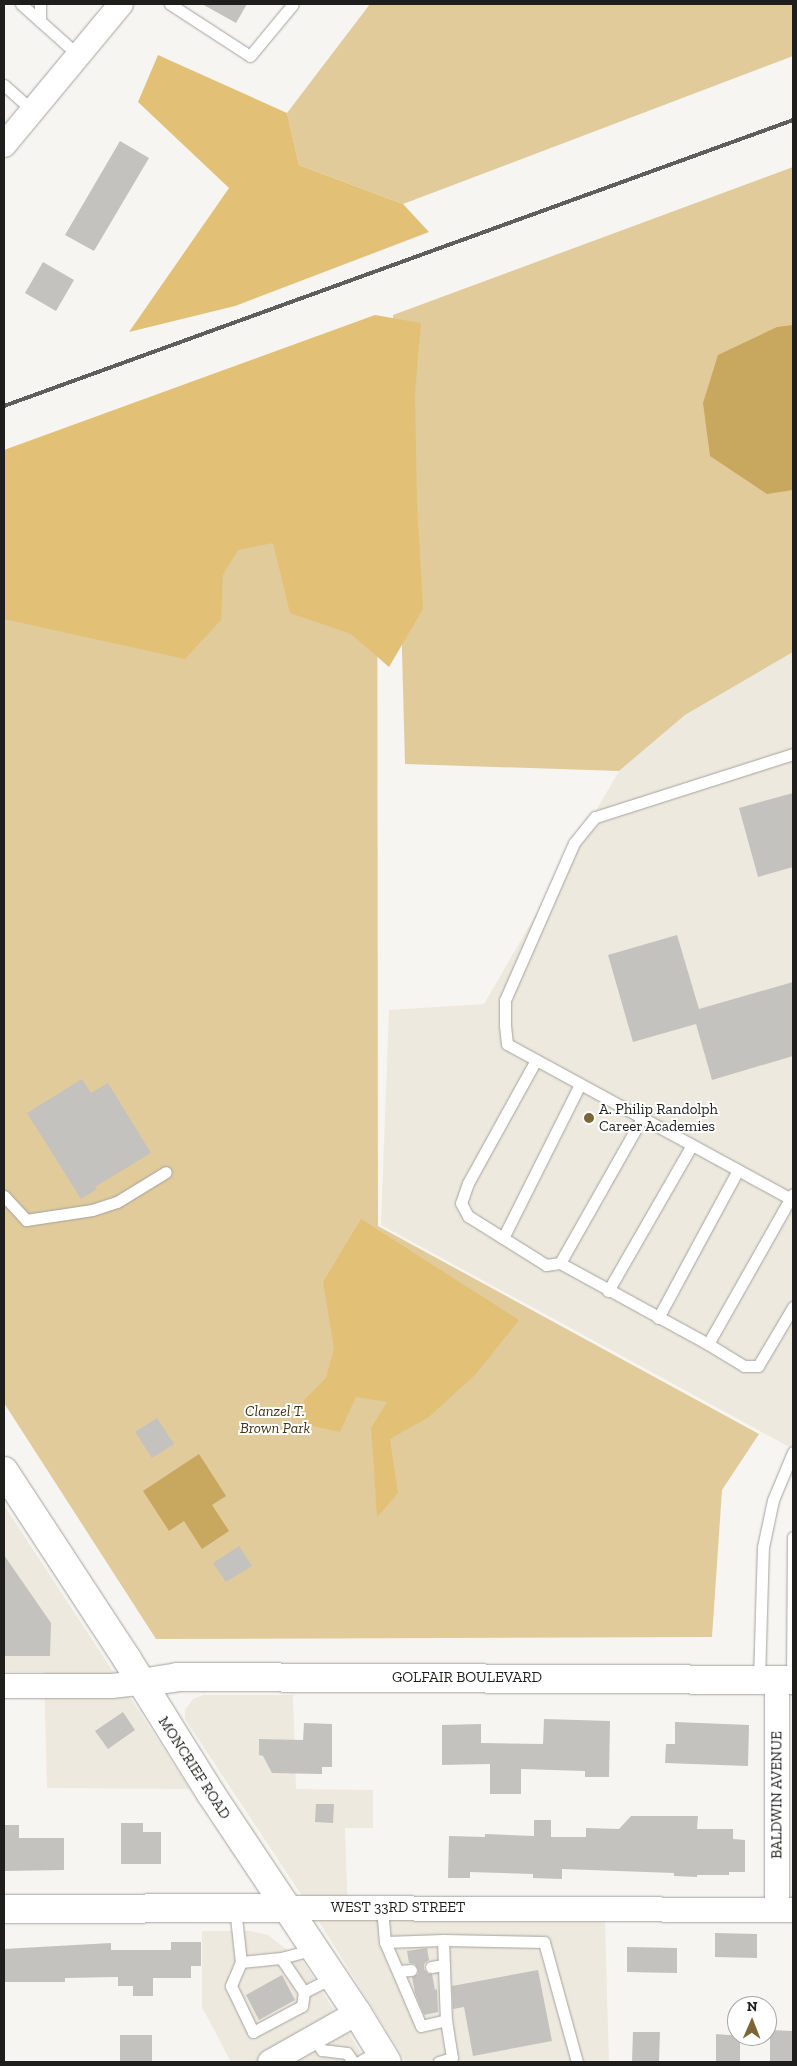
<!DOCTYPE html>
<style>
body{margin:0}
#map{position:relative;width:797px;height:2066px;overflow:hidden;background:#f6f5f1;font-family:"Zilla Slab",serif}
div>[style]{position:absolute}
.built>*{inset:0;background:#eee9de}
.green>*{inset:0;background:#e1cb9b}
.forest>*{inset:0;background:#e2c177}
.water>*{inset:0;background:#c8a75e}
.building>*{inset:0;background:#c4c2be}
.roads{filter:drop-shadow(0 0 1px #a4a29f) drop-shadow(0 0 1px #a4a29f)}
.lane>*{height:11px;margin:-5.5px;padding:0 5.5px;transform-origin:5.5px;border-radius:5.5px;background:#fff}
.street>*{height:24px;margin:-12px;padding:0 12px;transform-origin:12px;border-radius:12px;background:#fff}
.secondary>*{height:28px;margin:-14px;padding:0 14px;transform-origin:14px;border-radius:14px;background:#fff}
.rail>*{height:4px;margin:-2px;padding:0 2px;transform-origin:2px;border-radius:2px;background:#5e5e5c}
.dots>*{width:14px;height:14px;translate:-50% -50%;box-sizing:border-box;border:2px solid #fff;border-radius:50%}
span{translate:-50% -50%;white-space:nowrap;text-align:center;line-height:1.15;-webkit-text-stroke:4px #fff;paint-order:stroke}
.poi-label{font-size:15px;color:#1e1e1c}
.left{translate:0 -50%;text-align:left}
.park-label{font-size:15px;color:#403212;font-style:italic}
.street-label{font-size:15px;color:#1e1e1c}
.frame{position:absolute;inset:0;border:5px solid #1e1e1c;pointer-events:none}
.north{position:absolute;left:727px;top:1996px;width:50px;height:50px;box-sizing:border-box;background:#fff;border:1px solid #a5a5a4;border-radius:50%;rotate:1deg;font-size:14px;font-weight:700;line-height:20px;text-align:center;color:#1e1e1c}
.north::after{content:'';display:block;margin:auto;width:18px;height:22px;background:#7c6636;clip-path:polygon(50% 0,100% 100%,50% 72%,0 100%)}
</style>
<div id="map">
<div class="built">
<i style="clip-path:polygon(793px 652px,793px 1449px,381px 1225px,389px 1010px,484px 1004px,619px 771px,685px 715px)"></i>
<i style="clip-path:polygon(4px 1505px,190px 1789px,47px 1788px,44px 1672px,4px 1672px)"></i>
<i style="clip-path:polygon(203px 1695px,293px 1695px,296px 1789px,373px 1790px,373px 1828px,345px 1828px,348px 1919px,605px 1920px,609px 2062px,406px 2062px,318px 1920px,185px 1719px,185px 1710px,193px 1699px)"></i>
<i style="clip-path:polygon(202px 1931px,251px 1931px,268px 1935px,304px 1963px,367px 2062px,231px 2062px,202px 2007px)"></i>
</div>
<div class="green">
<i style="clip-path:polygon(370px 4px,793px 4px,793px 56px,403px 204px,299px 165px,287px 113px)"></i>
<i style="clip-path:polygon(793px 167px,793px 652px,685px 715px,619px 771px,405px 764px,393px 315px)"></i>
<i style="clip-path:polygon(377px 320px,378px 1226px,759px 1434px,722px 1490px,712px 1637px,156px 1639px,4px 1403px,4px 457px)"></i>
</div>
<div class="forest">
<i style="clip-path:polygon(158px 55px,287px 113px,299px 165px,403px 204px,429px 232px,235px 306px,129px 332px,229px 188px,138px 102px)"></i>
<i style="clip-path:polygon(375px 315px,421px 323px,415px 393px,417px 502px,423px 609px,389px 667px,351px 634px,290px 613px,273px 543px,238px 550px,223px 575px,221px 620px,185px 659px,4px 619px,4px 450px)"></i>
<i style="clip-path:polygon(361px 1219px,519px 1320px,476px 1374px,429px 1417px,390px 1439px,398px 1493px,377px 1517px,371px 1428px,387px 1402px,356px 1397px,340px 1432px,303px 1424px,304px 1400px,326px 1378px,334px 1348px,323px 1282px)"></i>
</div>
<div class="water">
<i style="clip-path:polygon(793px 325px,793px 490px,767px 494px,710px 456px,703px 403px,718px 355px,777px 327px)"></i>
<i style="clip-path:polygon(199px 1454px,226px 1496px,212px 1505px,229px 1531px,202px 1549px,184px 1521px,169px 1531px,143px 1491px)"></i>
</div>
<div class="building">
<i style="clip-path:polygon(202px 4px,247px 4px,236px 23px)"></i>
<i style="clip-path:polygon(120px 141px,149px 158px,94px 251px,65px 235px)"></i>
<i style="clip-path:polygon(43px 262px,74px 280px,56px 311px,25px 293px)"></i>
<i style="clip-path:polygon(793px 793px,793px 867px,758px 877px,739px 808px)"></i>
<i style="clip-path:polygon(677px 935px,699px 1009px,793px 982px,793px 1056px,712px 1080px,696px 1024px,633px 1042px,608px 955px)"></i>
<i style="clip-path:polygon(82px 1079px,91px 1093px,108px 1083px,151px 1153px,95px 1187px,97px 1189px,81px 1199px,27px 1113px)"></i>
<i style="clip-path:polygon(157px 1418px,174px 1444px,152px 1458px,135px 1432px)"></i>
<i style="clip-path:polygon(239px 1546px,252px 1566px,226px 1582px,213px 1563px)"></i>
<i style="clip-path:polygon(4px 1555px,51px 1623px,50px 1656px,4px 1656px)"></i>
<i style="clip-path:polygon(123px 1712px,135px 1730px,108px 1749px,95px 1731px)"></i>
<i style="clip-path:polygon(544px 1719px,610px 1721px,609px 1777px,585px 1777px,585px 1771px,521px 1769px,521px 1794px,490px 1794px,490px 1764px,442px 1765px,442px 1725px,481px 1724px,481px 1743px,543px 1744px)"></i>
<i style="clip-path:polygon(675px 1722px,749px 1725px,748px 1766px,665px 1763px,666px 1744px,675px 1744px)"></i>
<i style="clip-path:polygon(304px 1723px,332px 1724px,332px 1767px,322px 1767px,322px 1774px,272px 1773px,263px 1756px,259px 1755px,259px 1739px,303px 1740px)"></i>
<i style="clip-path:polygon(316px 1804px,334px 1804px,333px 1823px,315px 1822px)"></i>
<i style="clip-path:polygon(631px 1816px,698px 1816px,697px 1829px,733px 1829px,733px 1839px,745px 1840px,745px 1872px,729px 1872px,729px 1875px,697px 1875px,697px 1877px,674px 1876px,674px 1873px,562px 1869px,562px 1879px,533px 1878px,533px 1874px,470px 1872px,470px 1878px,448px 1878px,449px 1836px,485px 1837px,485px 1834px,534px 1836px,534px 1820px,551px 1820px,551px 1837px,586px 1837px,586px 1828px,619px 1829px)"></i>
<i style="clip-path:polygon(121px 1823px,143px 1823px,143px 1832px,161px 1832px,161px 1864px,121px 1864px)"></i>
<i style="clip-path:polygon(4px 1825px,19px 1825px,19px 1838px,64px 1838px,64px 1870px,4px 1871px)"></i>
<i style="clip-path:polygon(715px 1933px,757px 1934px,757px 1958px,715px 1957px)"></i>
<i style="clip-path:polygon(171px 1942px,201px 1942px,201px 1966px,191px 1966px,191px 1978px,153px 1978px,153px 1996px,133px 1996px,133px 1986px,118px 1986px,118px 1977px,65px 1978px,65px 1982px,4px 1982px,4px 1949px,111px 1943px,111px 1950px,171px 1950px)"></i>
<i style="clip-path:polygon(627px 1947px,677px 1948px,677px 1973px,627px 1972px)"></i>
<i style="clip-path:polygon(427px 1948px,429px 1960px,424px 1964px,424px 1969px,428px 1974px,432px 1974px,435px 1990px,437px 1989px,438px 2012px,424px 2015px,415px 1993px,412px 1977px,418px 1974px,418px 1969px,415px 1964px,409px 1963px,407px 1951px)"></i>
<i style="clip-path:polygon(538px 1970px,552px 2041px,473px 2056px,464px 2007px,453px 2009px,452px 1986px)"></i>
<i style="clip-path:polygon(282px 1975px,295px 2000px,259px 2020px,246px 1995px)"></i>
<i style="clip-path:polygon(770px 2030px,793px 2031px,793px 2062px,770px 2062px)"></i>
<i style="clip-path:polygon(633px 2032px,660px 2032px,659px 2062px,632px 2062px)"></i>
<i style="clip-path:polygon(716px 2034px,740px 2036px,740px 2062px,716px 2062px)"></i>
<i style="clip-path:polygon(120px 2035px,152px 2035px,152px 2062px,120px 2062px)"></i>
</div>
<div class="roads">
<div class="lane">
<i style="left:21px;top:4px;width:76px;rotate:41.8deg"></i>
<i style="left:170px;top:4px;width:95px;rotate:33deg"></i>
<i style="left:250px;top:56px;width:67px;rotate:-50.4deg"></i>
<i style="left:40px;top:21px;width:17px;rotate:-90deg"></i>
<i style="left:4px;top:85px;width:38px;rotate:42deg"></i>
<i style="left:793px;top:754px;width:208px;rotate:162.3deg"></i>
<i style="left:595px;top:817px;width:33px;rotate:129deg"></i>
<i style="left:574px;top:843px;width:171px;rotate:113.7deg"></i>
<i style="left:505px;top:1000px;width:25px;rotate:90deg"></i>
<i style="left:505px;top:1025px;width:19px;rotate:84deg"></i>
<i style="left:507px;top:1044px;width:326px;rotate:28.6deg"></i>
<i style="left:536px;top:1060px;width:141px;rotate:118.9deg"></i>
<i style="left:468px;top:1183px;width:21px;rotate:109deg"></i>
<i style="left:461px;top:1203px;width:15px;rotate:62deg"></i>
<i style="left:468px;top:1216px;width:92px;rotate:32.1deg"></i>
<i style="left:546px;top:1265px;width:14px;rotate:-8deg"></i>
<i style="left:560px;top:1263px;width:167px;rotate:-60.5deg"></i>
<i style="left:4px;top:1196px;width:33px;rotate:47deg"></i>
<i style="left:26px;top:1220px;width:67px;rotate:-8.6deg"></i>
<i style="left:92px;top:1210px;width:26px;rotate:-18deg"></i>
<i style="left:117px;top:1202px;width:57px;rotate:-31.5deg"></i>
<i style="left:503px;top:1238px;width:172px;rotate:-63.4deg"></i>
<i style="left:560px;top:1263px;width:169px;rotate:28.7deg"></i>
<i style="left:708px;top:1344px;width:42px;rotate:31.4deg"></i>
<i style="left:744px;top:1366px;width:14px"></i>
<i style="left:758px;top:1366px;width:69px;rotate:-59.3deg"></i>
<i style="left:608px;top:1291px;width:168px;rotate:-60.1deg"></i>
<i style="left:658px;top:1318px;width:168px;rotate:-61.6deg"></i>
<i style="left:708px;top:1344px;width:172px;rotate:-60.5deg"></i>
<i style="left:759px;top:1680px;width:133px;rotate:-88.3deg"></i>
<i style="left:763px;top:1547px;width:48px;rotate:-78deg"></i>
<i style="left:773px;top:1500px;width:52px;rotate:-67.4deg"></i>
<i style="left:792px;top:1680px;width:143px;rotate:-89.6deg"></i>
<i style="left:235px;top:1908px;width:54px;rotate:83.7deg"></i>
<i style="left:241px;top:1962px;width:26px;rotate:113deg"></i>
<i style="left:231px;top:1986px;width:51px;rotate:64.4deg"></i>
<i style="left:253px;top:2032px;width:55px;rotate:-28deg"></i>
<i style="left:302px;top:2006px;width:14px;rotate:-82deg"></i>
<i style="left:304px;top:1992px;width:41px;rotate:-124.1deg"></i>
<i style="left:382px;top:1908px;width:34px;rotate:85deg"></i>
<i style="left:385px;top:1942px;width:58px;rotate:-2deg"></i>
<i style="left:443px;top:1940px;width:80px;rotate:87.9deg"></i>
<i style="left:446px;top:2020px;width:38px;rotate:81deg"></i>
<i style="left:452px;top:2058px;width:14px;rotate:163deg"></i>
<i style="left:443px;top:1940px;width:101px;rotate:1.1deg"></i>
<i style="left:544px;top:1942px;width:124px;rotate:74.6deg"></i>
<i style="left:385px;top:1942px;width:91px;rotate:66.8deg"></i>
<i style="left:421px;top:2026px;width:26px;rotate:-13deg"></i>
<i style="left:241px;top:1962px;width:40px;rotate:-5.7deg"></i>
<i style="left:281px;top:1958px;width:35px;rotate:-15deg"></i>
<i style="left:431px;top:1967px;width:13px;rotate:-9deg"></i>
<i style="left:398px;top:1971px;width:13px;rotate:-4deg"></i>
<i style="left:304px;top:1992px;width:33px;rotate:-27deg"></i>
<i style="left:314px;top:2039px;width:14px;rotate:54deg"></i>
<i style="left:322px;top:2050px;width:25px;rotate:7deg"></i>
<i style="left:347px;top:2053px;width:11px;rotate:56deg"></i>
<i style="left:359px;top:2062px;width:24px;rotate:-30deg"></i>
</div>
<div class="street">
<i style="left:4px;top:145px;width:183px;rotate:-50.3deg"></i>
<i style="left:777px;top:1680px;width:230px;rotate:90deg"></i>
<i style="left:4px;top:1686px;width:107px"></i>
<i style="left:111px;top:1686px;width:30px;rotate:-6deg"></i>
<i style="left:287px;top:1908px;width:506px;rotate:0.23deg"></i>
<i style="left:270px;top:2062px;width:100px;rotate:-29.4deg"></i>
</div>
<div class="secondary">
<i style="left:4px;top:1471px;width:225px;rotate:56.8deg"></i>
<i style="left:127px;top:1659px;width:159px;rotate:58.1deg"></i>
<i style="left:211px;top:1794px;width:263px;rotate:56.3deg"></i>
<i style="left:357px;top:2013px;width:57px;rotate:58.5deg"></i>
<i style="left:141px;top:1683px;width:36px;rotate:-9deg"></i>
<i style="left:177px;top:1677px;width:616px;rotate:0.28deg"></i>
<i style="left:4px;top:1909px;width:283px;rotate:-0.2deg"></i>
</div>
</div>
<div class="rail">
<i style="left:4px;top:406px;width:839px;rotate:-19.92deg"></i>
</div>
<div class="dots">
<i style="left:589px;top:1118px;background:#7c6636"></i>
</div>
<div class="poi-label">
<span class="left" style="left:599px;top:1118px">A. Philip Randolph<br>Career Academies</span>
</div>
<div class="park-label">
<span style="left:275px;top:1420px">Clanzel T.<br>Brown Park</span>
</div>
<div class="street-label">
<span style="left:467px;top:1678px">GOLFAIR BOULEVARD</span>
<span style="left:194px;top:1768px;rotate:57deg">MONCRIEF ROAD</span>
<span style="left:777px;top:1795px;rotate:-90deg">BALDWIN AVENUE</span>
<span style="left:398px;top:1908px">WEST 33RD STREET</span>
</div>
<div class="frame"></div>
<div class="north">N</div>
</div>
